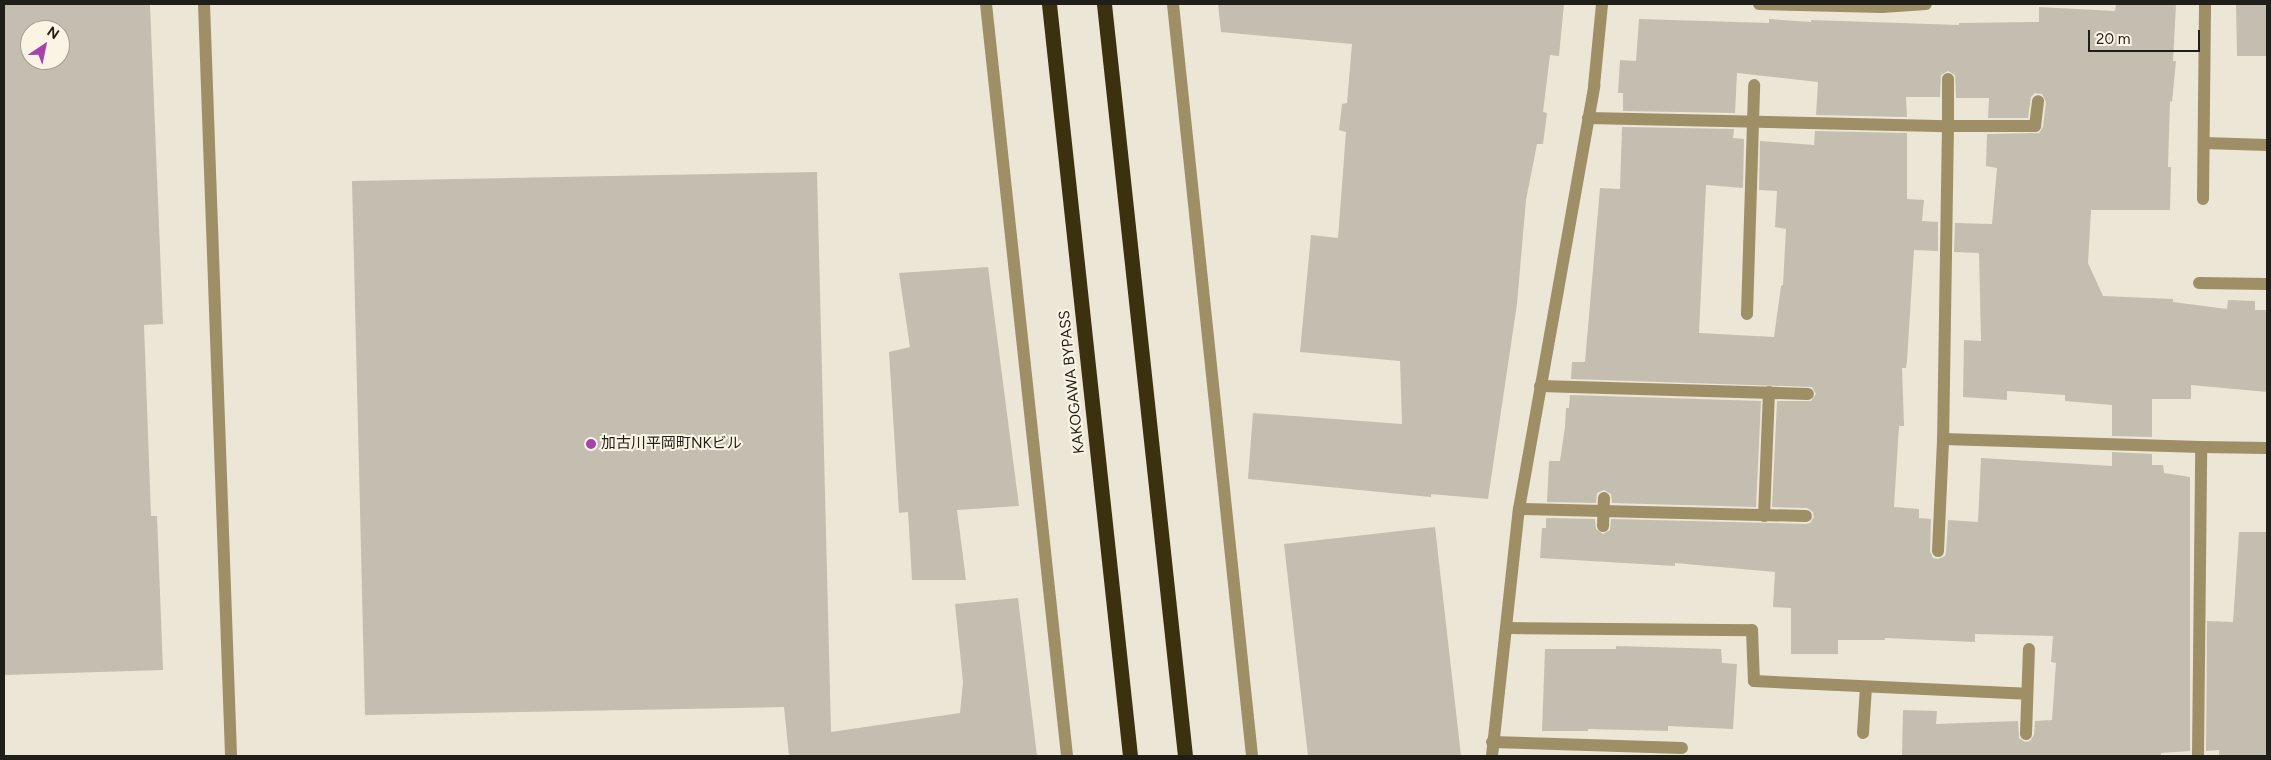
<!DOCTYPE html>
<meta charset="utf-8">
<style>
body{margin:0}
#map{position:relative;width:2271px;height:760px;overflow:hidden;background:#ece6d7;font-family:Figtree,"Noto Sans JP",sans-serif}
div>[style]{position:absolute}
.building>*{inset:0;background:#c3beaf}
.minor>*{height:12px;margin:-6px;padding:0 6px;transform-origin:6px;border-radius:6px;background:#9e8f66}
.highway>*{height:15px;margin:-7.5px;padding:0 7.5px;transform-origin:7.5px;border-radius:7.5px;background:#3c310f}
.dots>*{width:14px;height:14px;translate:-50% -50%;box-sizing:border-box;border:2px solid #faf4e4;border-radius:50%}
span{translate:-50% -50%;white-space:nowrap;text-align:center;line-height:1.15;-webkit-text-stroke:4px #faf4e4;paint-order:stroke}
.street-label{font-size:15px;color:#201e18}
.poi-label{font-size:15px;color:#201e18}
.left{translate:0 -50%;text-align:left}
.frame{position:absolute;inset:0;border:5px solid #201e18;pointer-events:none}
.north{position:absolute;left:20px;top:20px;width:50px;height:50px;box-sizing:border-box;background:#faf4e4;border:1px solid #a39e92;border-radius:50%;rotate:34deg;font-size:14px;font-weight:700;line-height:20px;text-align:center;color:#201e18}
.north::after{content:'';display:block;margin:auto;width:18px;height:22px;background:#a543aa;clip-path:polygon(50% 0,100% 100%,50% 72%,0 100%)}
.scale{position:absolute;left:2088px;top:30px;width:112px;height:22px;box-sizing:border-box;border:2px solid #201e18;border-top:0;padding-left:6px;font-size:15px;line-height:18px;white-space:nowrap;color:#201e18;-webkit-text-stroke:4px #faf4e4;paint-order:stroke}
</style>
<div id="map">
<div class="building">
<i style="clip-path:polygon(evenodd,4px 4px,150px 4px,163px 324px,144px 325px,151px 516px,157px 516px,163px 670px,4px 675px,4px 4px,30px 30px,60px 30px,60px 60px,30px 60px,30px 30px)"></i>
<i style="clip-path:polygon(1218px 4px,1564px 4px,1559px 56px,1550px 55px,1543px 112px,1547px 113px,1543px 144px,1537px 144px,1526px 200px,1517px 304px,1488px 499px,1431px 494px,1431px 497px,1248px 479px,1253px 413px,1402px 424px,1400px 361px,1300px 352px,1311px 235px,1338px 238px,1346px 132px,1339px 130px,1342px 104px,1347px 103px,1352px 44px,1221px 32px)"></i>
<i style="clip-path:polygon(2116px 4px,2176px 4px,2173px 61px,2176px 61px,2172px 102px,2170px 101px,2168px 167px,2171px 167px,2170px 210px,2091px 210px,2088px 263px,2103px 296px,2173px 299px,2173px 302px,2227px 309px,2228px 300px,2255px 301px,2255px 310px,2267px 310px,2267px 392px,2191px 385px,2191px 399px,2152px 399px,2152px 437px,2112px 436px,2112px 405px,2065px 401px,2065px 395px,2007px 391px,2007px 400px,1963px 397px,1964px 340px,1981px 341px,1979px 253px,1954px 252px,1955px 223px,1992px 224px,1997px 168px,1986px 166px,1987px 134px,2039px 133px,2043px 127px,2046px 102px,2042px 94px,2035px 93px,2031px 97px,2028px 118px,1988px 118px,1989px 98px,1956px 98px,1955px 75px,1948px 71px,1941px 75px,1940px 97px,1906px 97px,1907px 117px,1816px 115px,1818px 82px,1737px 73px,1735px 113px,1623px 111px,1623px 93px,1618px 93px,1620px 60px,1636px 61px,1639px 19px,1769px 23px,1769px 19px,1811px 22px,1811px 20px,1959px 25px,1959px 23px,2039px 22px,2039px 7px,2115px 11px)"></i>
<i style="clip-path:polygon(2236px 4px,2267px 4px,2267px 56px,2237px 56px)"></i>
<i style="clip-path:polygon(1622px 127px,1734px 129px,1733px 138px,1744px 139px,1743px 188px,1706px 185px,1699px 333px,1774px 337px,1781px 286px,1783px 285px,1786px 229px,1775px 227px,1777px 191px,1759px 190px,1760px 141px,1814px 145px,1815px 131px,1907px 133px,1907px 199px,1924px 200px,1922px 221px,1938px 222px,1938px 251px,1914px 250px,1907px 361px,1906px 368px,1902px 368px,1904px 426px,1899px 426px,1894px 507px,1919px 509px,1919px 518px,1931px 519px,1930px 551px,1933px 558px,1938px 559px,1945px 556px,1946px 552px,1948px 520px,1978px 522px,1981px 458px,2112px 466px,2112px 452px,2152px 454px,2152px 465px,2163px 465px,2164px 473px,2190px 477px,2190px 751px,2161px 753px,2161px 756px,1902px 756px,1903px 710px,1937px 711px,1936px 724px,2018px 721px,2019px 738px,2025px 742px,2030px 741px,2034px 735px,2035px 721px,2052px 720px,2056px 663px,2051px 662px,2053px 636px,1975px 634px,1975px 642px,1885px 638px,1885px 640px,1838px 640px,1838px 654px,1791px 654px,1791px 608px,1773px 607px,1775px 572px,1675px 563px,1675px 566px,1540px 558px,1542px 528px,1546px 528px,1546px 518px,1595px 519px,1596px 529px,1603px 534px,1610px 530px,1611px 519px,1806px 524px,1810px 523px,1814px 517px,1813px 512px,1807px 508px,1772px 507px,1777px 401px,1811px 401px,1816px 394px,1812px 387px,1571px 379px,1572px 362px,1585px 362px,1600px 188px,1620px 189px)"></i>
<i style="clip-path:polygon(817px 172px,831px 732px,960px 713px,963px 682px,955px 604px,1018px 598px,1037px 756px,789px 756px,784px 707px,365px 715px,352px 181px)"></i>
<i style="clip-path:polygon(988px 267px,1019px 506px,957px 510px,966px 580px,912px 580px,908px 512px,899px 513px,889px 352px,910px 347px,899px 273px)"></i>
<i style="clip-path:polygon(1570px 395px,1761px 401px,1756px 507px,1612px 503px,1611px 494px,1604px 490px,1597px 493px,1596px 503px,1547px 502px,1549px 461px,1560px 461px,1565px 427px,1566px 408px,1569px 408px)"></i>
<i style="clip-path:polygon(1435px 527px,1461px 756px,1308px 756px,1284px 544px)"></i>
<i style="clip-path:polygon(2239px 532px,2267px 532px,2266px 756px,2219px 756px,2219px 750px,2206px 751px,2207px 621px,2233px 622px)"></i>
<i style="clip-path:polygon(1616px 646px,1721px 649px,1722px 663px,1737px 664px,1733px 729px,1668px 726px,1668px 731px,1588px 729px,1588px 731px,1542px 731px,1545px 649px,1616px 649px)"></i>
</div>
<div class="minor">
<i style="left:204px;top:4px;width:752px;rotate:87.94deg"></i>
<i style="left:986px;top:4px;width:756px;rotate:83.85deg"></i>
<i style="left:1173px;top:4px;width:756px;rotate:84deg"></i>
<i style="left:1759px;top:4px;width:123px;rotate:1.4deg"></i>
<i style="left:1882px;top:7px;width:44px;rotate:-3.9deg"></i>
<i style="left:1948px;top:79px;width:47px;rotate:90deg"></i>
<i style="left:1948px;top:126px;width:87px"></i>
<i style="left:2035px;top:126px;width:25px;rotate:-83deg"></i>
<i style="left:1588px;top:118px;width:360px;rotate:1.3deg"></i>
<i style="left:1948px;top:126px;width:313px;rotate:90.9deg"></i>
<i style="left:1943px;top:439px;width:258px;rotate:1.8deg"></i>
<i style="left:2204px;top:143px;width:63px;rotate:1.8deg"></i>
<i style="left:2203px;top:199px;width:195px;rotate:-89.4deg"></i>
<i style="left:2199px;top:283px;width:68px;rotate:0.8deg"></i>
<i style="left:1747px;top:314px;width:229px;rotate:-88.2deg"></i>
<i style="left:1540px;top:386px;width:268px;rotate:1.7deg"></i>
<i style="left:1519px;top:509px;width:287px;rotate:1.4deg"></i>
<i style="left:1764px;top:516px;width:124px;rotate:-87.7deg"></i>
<i style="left:1603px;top:526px;width:28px;rotate:-88deg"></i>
<i style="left:1938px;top:551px;width:112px;rotate:-87.4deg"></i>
<i style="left:1507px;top:628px;width:245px;rotate:0.5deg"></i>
<i style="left:1752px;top:630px;width:51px;rotate:87.8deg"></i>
<i style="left:1754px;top:681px;width:273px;rotate:2.7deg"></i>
<i style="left:1863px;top:733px;width:46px;rotate:-86.3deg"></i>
<i style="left:2026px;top:734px;width:85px;rotate:-88deg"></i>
<i style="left:1492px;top:742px;width:190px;rotate:1.8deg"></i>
<i style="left:1492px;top:756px;width:248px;rotate:-83.8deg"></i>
<i style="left:1519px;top:509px;width:430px;rotate:-79.9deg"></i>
<i style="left:1594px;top:86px;width:82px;rotate:-84.4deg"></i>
<i style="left:2198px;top:756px;width:309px;rotate:-89.4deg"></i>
<i style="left:2201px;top:447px;width:66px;rotate:0.9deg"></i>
</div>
<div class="highway">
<i style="left:1049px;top:4px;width:756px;rotate:83.85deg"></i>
<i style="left:1104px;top:4px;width:756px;rotate:83.85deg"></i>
</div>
<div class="dots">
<i style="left:591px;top:444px;background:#a543aa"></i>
</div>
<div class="street-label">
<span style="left:1072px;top:382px;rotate:-96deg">KAKOGAWA BYPASS</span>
</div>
<div class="poi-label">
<span class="left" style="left:601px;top:444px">加古川平岡町NKビル</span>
</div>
<div class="frame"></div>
<div class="north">N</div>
<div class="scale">20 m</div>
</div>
